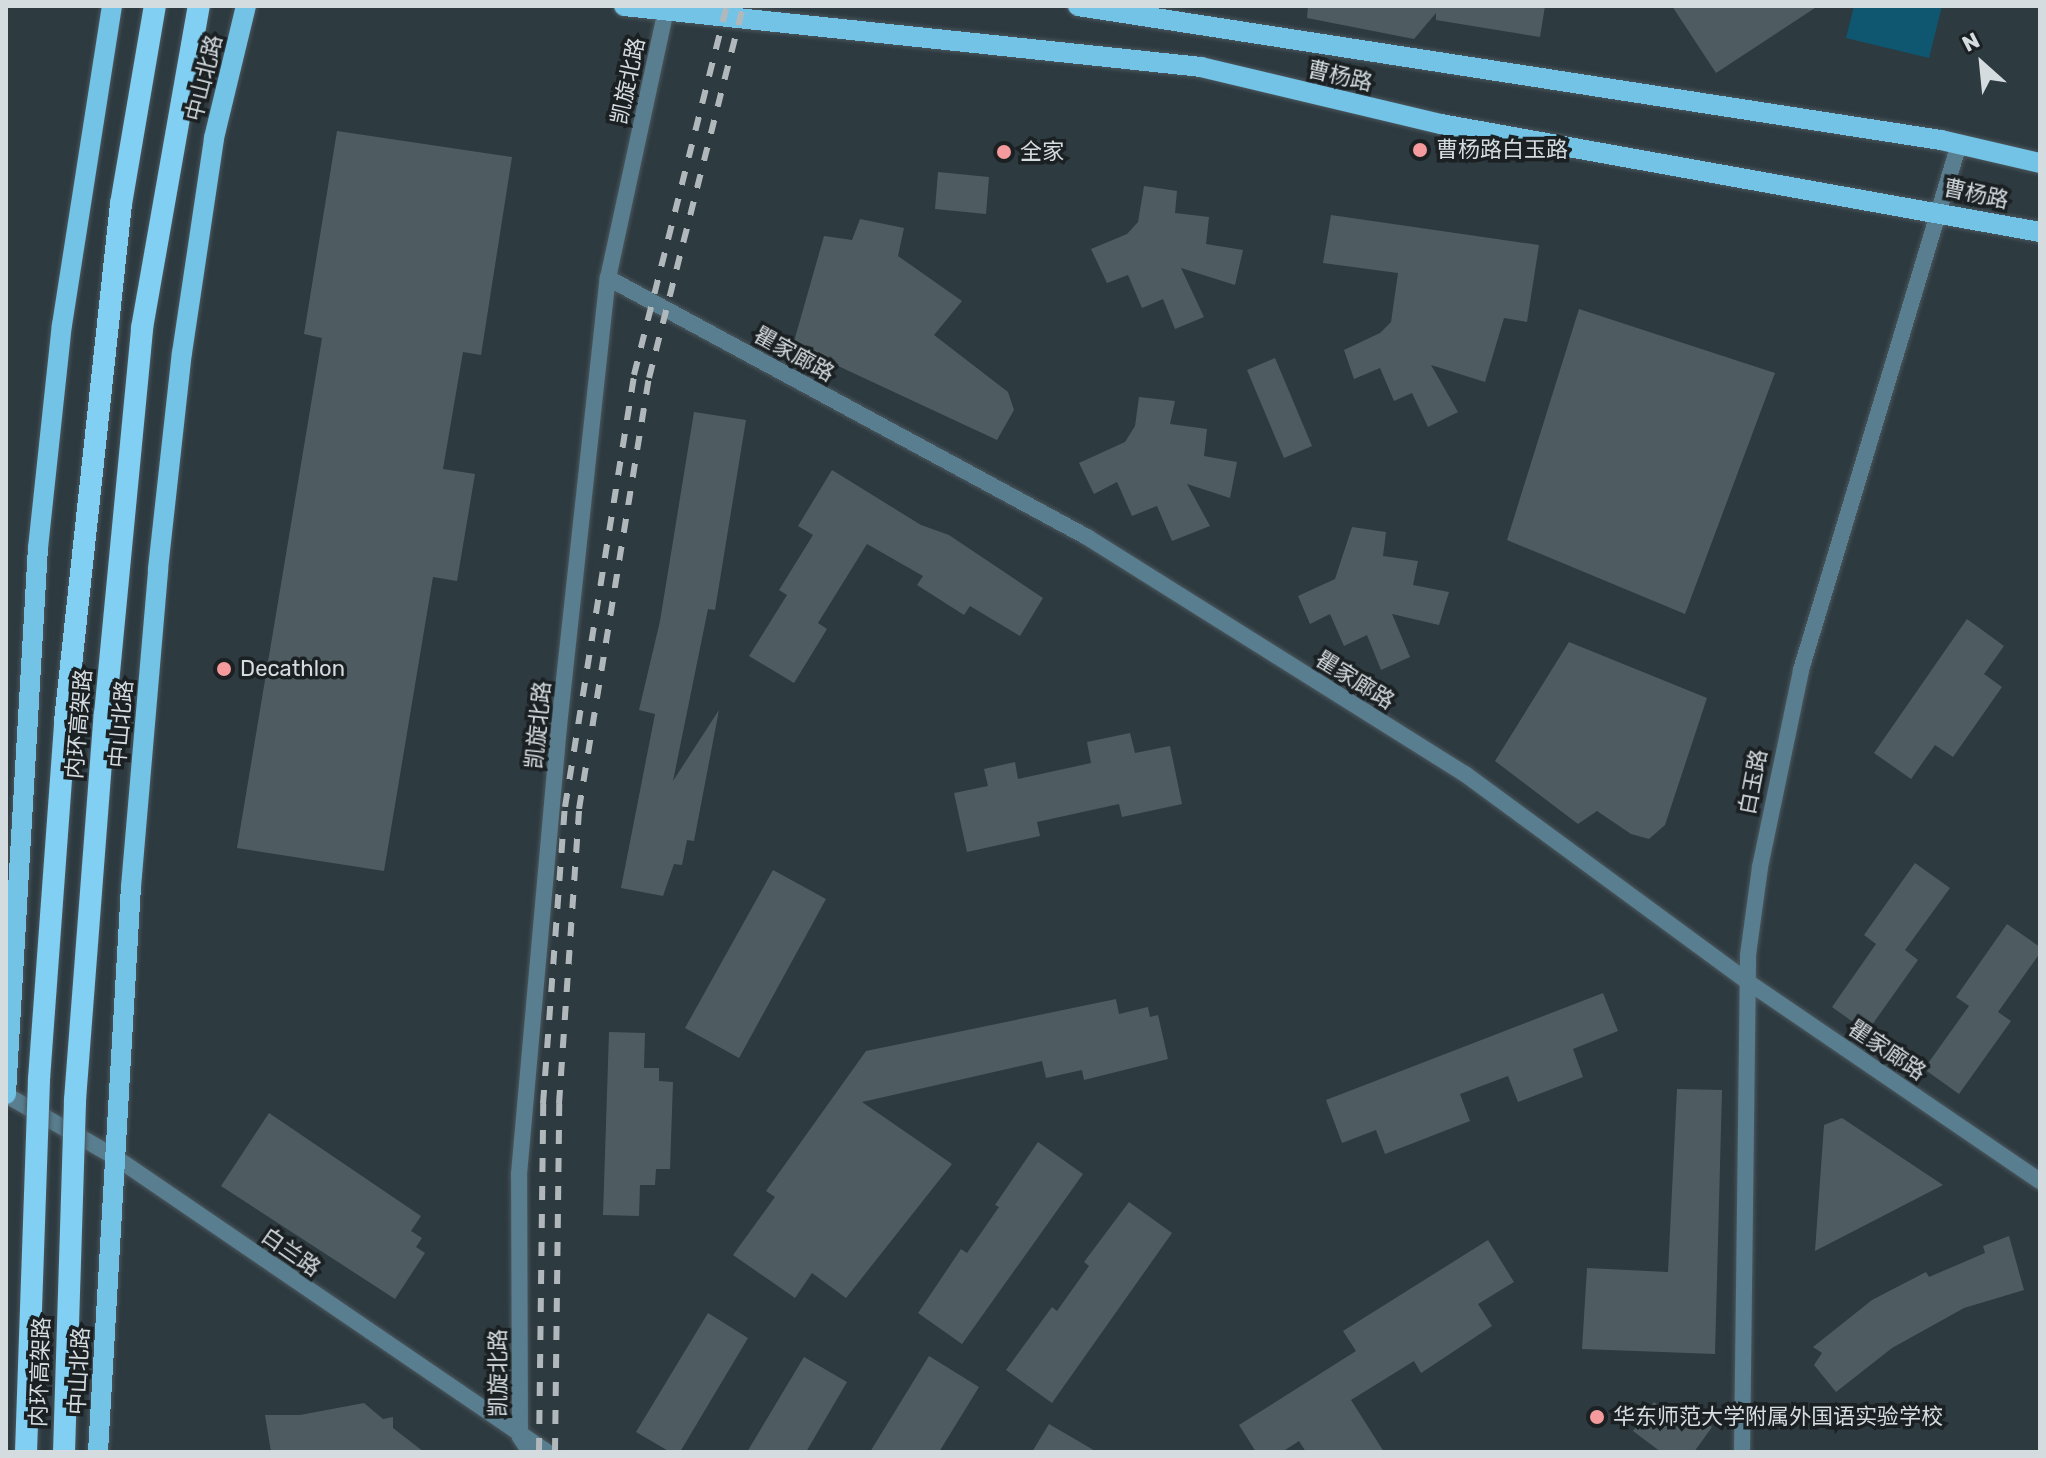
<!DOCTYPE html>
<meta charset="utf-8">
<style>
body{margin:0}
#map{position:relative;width:2046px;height:1458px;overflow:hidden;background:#2d3a40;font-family:Rubik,"Noto Sans SC",sans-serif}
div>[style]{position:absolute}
.green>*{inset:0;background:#0f5771}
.building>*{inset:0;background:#4e5c62}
.roads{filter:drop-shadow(0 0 2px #4b575d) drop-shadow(0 0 2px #4b575d)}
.minor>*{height:16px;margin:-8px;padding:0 8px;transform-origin:8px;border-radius:8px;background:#597e8f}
.primary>*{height:20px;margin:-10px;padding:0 10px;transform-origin:10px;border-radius:10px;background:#72c3e6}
.rail>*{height:6px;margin-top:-3px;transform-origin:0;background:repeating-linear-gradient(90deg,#b0b8bc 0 14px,transparent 0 28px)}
.bridges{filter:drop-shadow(0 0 2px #4b575d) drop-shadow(0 0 2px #4b575d)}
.trunk-bridge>*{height:22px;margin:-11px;padding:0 11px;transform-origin:11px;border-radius:11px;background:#81cff2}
.dots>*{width:22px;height:22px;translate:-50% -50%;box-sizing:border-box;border:4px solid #1b2023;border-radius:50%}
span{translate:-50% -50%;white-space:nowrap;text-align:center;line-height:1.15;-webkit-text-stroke:7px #1b2023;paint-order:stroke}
.street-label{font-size:22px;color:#d5dce0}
.poi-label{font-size:22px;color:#d5dce0}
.left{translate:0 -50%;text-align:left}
.frame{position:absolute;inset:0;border:8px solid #d5dce0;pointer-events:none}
.north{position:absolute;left:1942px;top:24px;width:80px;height:80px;-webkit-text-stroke:6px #1b2023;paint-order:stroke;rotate:333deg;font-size:22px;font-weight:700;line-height:32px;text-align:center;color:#d5dce0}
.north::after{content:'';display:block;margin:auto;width:28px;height:36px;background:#d5dce0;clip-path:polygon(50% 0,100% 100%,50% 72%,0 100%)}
</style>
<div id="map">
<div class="green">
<i style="clip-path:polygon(1854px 6px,1942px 6px,1929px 58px,1846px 38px)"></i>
</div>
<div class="building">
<i style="clip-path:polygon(1308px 6px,1545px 6px,1540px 37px,1436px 20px,1436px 13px,1414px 39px,1307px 18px)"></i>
<i style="clip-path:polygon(1672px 6px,1818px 6px,1716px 73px)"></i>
<i style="clip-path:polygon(337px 131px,512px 157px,481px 355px,463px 352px,443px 469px,475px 474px,457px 581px,433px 577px,384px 871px,237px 848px,322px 338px,304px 334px)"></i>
<i style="clip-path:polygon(938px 172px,989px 177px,986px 214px,935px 209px)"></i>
<i style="clip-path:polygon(1144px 186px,1177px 191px,1175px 213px,1209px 217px,1206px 244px,1243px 250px,1235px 285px,1181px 268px,1204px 317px,1175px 329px,1163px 299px,1142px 308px,1128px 275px,1107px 283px,1091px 249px,1127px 234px,1138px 222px)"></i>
<i style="clip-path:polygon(1331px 215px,1539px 245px,1527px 322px,1504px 318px,1485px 382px,1431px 365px,1458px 412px,1428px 427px,1412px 393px,1394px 401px,1380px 368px,1354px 379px,1344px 350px,1380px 333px,1391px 322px,1398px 273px,1323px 263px)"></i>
<i style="clip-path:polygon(860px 219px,904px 228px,898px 256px,962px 301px,934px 335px,1008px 392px,1014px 410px,997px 440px,793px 345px,824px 236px,852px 240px)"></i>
<i style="clip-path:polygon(1579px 309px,1775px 373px,1685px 614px,1507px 540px)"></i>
<i style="clip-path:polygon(1275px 358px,1312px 446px,1284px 458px,1247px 370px)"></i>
<i style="clip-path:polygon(1139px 397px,1175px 401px,1170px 424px,1207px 429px,1204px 456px,1237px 462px,1230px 498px,1187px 484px,1210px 526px,1172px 541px,1157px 506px,1132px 516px,1117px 482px,1094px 494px,1079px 463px,1125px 442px,1135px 426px)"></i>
<i style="clip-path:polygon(694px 412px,746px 420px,715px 610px,708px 609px,673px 781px,719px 710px,694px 841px,687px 840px,682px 865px,674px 864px,663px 896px,621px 888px,655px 714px,639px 710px,660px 621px)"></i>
<i style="clip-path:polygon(832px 470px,921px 525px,949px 535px,1043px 598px,1020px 636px,970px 606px,964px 615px,917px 585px,923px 576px,867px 544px,818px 623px,827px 629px,794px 683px,749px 656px,787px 595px,779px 590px,813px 535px,798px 526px)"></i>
<i style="clip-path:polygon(1352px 527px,1386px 532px,1383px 556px,1418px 561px,1413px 585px,1449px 592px,1439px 625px,1392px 614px,1410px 657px,1381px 670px,1367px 635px,1344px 646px,1330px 614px,1310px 624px,1298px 596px,1335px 579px)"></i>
<i style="clip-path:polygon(1967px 619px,2004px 646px,1984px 674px,2002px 687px,1953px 757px,1935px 745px,1911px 779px,1874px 753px)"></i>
<i style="clip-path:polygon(1569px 642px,1707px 698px,1665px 825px,1649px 839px,1631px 834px,1597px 811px,1578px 824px,1495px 761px)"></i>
<i style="clip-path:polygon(1130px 733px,1135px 753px,1170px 746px,1182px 804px,1122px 817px,1119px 804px,1037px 822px,1040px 836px,967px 852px,954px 793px,988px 786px,984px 769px,1015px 762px,1018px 779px,1091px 763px,1087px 742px)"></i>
<i style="clip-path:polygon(1915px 863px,1950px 888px,1905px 950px,1918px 960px,1867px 1032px,1832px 1007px,1876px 944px,1864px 935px)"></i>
<i style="clip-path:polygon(773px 870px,826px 899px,739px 1058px,685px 1028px)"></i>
<i style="clip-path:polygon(2007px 924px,2040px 947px,2040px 953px,1998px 1012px,2011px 1021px,1959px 1094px,1924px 1069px,1969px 1006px,1956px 997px)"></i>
<i style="clip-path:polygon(1603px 993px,1618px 1031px,1573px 1049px,1583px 1077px,1518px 1102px,1508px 1076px,1460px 1094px,1470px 1121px,1385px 1154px,1376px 1130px,1342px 1143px,1326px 1100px)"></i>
<i style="clip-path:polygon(1116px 999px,1119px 1014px,1148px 1007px,1150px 1017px,1158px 1015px,1168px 1059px,1084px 1080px,1082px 1070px,1046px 1078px,1042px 1061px,862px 1102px,952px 1164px,846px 1298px,812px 1273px,795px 1298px,733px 1255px,775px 1197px,766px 1191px,866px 1051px)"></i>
<i style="clip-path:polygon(609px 1032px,645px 1033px,644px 1068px,659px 1068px,659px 1081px,673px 1082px,670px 1169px,656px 1169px,655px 1185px,640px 1185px,639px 1216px,603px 1215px)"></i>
<i style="clip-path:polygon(1677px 1089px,1722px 1090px,1715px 1354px,1582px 1349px,1587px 1268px,1668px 1272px)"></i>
<i style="clip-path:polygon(269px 1113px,421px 1216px,411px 1231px,422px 1238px,416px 1247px,425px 1253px,395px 1299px,221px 1186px)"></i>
<i style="clip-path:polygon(1842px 1118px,1943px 1185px,1815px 1251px,1824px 1125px)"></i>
<i style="clip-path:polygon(1038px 1142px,1083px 1174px,962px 1344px,918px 1313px,961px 1249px,967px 1253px,999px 1207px,995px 1205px)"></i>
<i style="clip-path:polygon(1129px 1202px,1172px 1233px,1052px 1403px,1006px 1370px,1052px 1307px,1057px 1311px,1089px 1266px,1084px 1262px)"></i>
<i style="clip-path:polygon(2009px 1236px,2024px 1290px,1964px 1308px,1892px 1348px,1836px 1392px,1814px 1365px,1822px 1353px,1813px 1347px,1872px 1300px,1926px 1272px,1929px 1277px,1985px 1253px,1983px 1246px)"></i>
<i style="clip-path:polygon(1488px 1240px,1514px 1282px,1478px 1304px,1492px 1326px,1421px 1373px,1414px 1361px,1351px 1400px,1384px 1452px,1306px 1452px,1299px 1441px,1282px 1452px,1256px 1452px,1239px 1425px,1356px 1351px,1343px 1331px)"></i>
<i style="clip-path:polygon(708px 1313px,748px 1338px,680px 1452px,670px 1452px,636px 1432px)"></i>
<i style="clip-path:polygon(929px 1356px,979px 1387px,939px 1452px,870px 1452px)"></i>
<i style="clip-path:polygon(804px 1357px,847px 1382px,806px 1452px,747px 1452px)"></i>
<i style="clip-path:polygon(1654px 1402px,1676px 1418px,1684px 1407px,1712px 1427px,1694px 1452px,1661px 1452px,1633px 1431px)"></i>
<i style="clip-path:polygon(364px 1403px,383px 1419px,393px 1417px,393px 1428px,424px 1452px,271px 1452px,265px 1415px,300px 1415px)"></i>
<i style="clip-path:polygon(1049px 1424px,1097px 1452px,1032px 1452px)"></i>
</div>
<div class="roads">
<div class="minor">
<i style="left:608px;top:278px;width:545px;rotate:28.4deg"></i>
<i style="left:1087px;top:537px;width:446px;rotate:32.1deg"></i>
<i style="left:1465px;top:774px;width:351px;rotate:36.3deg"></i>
<i style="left:1748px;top:982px;width:353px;rotate:34.3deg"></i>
<i style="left:6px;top:1095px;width:125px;rotate:29.6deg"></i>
<i style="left:115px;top:1157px;width:523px;rotate:34.33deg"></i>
<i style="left:530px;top:1452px;width:18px;rotate:-124deg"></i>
<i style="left:520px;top:1437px;width:263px;rotate:-90.2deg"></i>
<i style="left:519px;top:1174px;width:450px;rotate:-84.9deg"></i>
<i style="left:559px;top:726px;width:451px;rotate:-83.8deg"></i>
<i style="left:608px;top:278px;width:278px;rotate:-77.8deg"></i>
<i style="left:1742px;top:1452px;width:497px;rotate:-89.3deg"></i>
<i style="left:1748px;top:955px;width:89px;rotate:-82.2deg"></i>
<i style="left:1760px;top:867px;width:201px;rotate:-78.2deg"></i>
<i style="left:1801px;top:670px;width:549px;rotate:-73.28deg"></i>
</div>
<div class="primary">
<i style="left:624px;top:6px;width:580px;rotate:6.03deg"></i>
<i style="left:1201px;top:67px;width:247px;rotate:13.4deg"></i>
<i style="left:1441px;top:124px;width:609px;rotate:10.22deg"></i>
<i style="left:1078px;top:6px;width:873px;rotate:8.83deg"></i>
<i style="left:1941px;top:140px;width:102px;rotate:13.1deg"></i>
<i style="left:6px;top:1094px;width:547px;rotate:-86.65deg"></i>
<i style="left:38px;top:548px;width:224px;rotate:-83.9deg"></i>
<i style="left:62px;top:325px;width:323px;rotate:-81.1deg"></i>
<i style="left:98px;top:1452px;width:566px;rotate:-86.66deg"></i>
<i style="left:131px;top:887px;width:319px;rotate:-85.1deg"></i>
<i style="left:158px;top:569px;width:217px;rotate:-83.7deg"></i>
<i style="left:182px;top:353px;width:217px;rotate:-81.5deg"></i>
<i style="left:214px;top:138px;width:136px;rotate:-76.4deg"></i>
</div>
</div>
<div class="rail">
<i style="left:539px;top:1452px;width:348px;rotate:-89.3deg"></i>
<i style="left:543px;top:1104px;width:298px;rotate:-85.8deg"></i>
<i style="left:565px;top:807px;width:437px;rotate:-80.9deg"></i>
<i style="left:634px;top:375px;width:381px;rotate:-75.9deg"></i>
<i style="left:555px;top:1452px;width:348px;rotate:-89.3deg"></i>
<i style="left:559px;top:1104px;width:296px;rotate:-86.1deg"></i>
<i style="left:579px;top:809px;width:437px;rotate:-80.8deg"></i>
<i style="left:649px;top:378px;width:384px;rotate:-75.8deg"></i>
</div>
<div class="bridges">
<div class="trunk-bridge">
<i style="left:26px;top:1452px;width:373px;rotate:-88deg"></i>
<i style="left:39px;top:1079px;width:359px;rotate:-85.8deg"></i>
<i style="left:65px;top:721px;width:520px;rotate:-83.82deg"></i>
<i style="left:121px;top:204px;width:201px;rotate:-80.3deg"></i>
<i style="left:64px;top:1452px;width:352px;rotate:-88.2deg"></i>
<i style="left:75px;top:1100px;width:387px;rotate:-85.6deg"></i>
<i style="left:105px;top:714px;width:388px;rotate:-84.5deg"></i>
<i style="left:142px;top:328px;width:327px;rotate:-80deg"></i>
</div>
</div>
<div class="dots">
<i style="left:1420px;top:150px;background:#f59b9d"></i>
<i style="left:1004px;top:152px;background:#f59b9d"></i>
<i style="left:224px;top:669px;background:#f59b9d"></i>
<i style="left:1597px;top:1417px;background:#f59b9d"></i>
</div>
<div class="street-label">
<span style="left:1340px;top:76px;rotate:13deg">曹杨路</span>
<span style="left:204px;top:78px;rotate:-76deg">中山北路</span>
<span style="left:628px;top:81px;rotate:-78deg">凯旋北路</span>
<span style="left:1976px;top:194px;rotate:12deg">曹杨路</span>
<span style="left:794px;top:354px;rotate:29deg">瞿家廊路</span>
<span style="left:1355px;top:680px;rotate:32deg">瞿家廊路</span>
<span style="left:79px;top:724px;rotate:-85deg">内环高架路</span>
<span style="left:121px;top:724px;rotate:-85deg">中山北路</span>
<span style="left:538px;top:725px;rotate:-84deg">凯旋北路</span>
<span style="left:1753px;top:782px;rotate:-79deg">白玉路</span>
<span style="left:1887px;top:1050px;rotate:34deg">瞿家廊路</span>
<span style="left:291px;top:1252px;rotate:35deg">白兰路</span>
<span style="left:79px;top:1371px;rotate:-87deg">中山北路</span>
<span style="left:40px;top:1372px;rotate:-88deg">内环高架路</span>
<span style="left:498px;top:1373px;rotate:-90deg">凯旋北路</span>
</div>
<div class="poi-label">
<span class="left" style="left:1436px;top:150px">曹杨路白玉路</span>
<span class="left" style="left:1020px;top:152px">全家</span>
<span class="left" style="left:240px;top:669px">Decathlon</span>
<span class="left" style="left:1613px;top:1417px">华东师范大学附属外国语实验学校</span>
</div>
<div class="frame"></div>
<div class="north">N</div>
</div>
